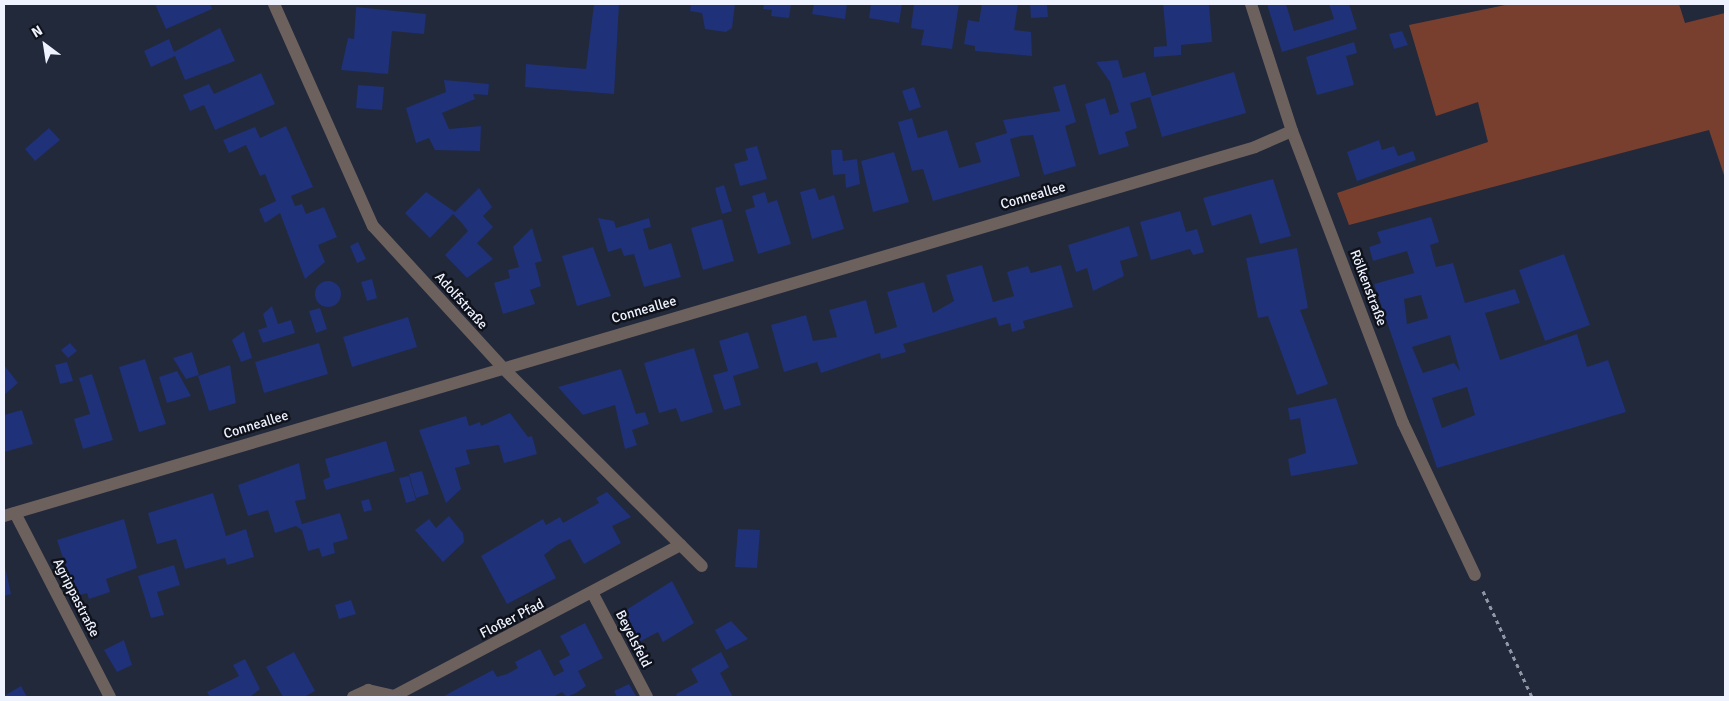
<!DOCTYPE html>
<meta charset="utf-8">
<style>
body{margin:0}
#map{position:relative;width:1729px;height:701px;overflow:hidden;background:#22293b;font-family:Signika,sans-serif}
div>[style]{position:absolute}
.green>*{inset:0;background:#793f2e}
.building>*{inset:0;background:#1f3178}
.round{border-radius:50%}
.path>*{height:3px;margin-top:-1.5px;transform-origin:0;background:repeating-linear-gradient(90deg,#9297a6 0 4px,transparent 0 8px)}
.minor>*{height:12px;margin:-6px;padding:0 6px;transform-origin:6px;border-radius:6px;background:#6d615e}
span{translate:-50% -50%;white-space:nowrap;text-align:center;line-height:1.15;-webkit-text-stroke:5px #0f121a;paint-order:stroke}
.street-label{font-size:14px;color:#eef3ff}
.frame{position:absolute;inset:0;border:5px solid #eef3ff;pointer-events:none}
.north{position:absolute;left:20px;top:20px;width:50px;height:50px;-webkit-text-stroke:4px #0f121a;paint-order:stroke;rotate:329deg;font-size:14px;font-weight:700;line-height:20px;text-align:center;color:#eef3ff}
.north::after{content:'';display:block;margin:auto;width:18px;height:22px;background:#eef3ff;clip-path:polygon(50% 0,100% 100%,50% 72%,0 100%)}
</style>
<div id="map">
<div class="green">
<i style="clip-path:polygon(1510px 4px,1679px 4px,1685px 23px,1725px 13px,1725px 178px,1709px 130px,1349px 225px,1337px 193px,1488px 142px,1478px 102px,1436px 116px,1409px 25px)"></i>
</div>
<div class="building">
<i style="clip-path:polygon(155px 4px,210px 4px,212px 9px,166px 29px)"></i>
<i style="clip-path:polygon(594px 4px,619px 4px,614px 94px,525px 87px,526px 64px,586px 69px)"></i>
<i style="clip-path:polygon(691px 4px,735px 4px,732px 28px,726px 32px,705px 29px,702px 13px,690px 11px)"></i>
<i style="clip-path:polygon(764px 4px,791px 4px,789px 18px,771px 16px,772px 10px,763px 9px)"></i>
<i style="clip-path:polygon(814px 4px,847px 4px,845px 19px,812px 14px)"></i>
<i style="clip-path:polygon(871px 4px,902px 4px,899px 23px,869px 18px)"></i>
<i style="clip-path:polygon(914px 4px,959px 4px,952px 49px,921px 45px,924px 30px,911px 28px)"></i>
<i style="clip-path:polygon(982px 4px,1018px 4px,1014px 30px,1031px 32px,1032px 56px,975px 51px,975px 46px,964px 44px,968px 20px,979px 22px)"></i>
<i style="clip-path:polygon(1030px 4px,1047px 4px,1048px 17px,1031px 18px)"></i>
<i style="clip-path:polygon(1163px 4px,1209px 4px,1212px 42px,1181px 45px,1181px 55px,1154px 57px,1154px 47px,1167px 46px)"></i>
<i style="clip-path:polygon(1267px 4px,1286px 4px,1294px 31px,1334px 19px,1329px 4px,1349px 4px,1357px 29px,1282px 52px)"></i>
<i style="clip-path:polygon(356px 7px,426px 14px,424px 34px,392px 31px,388px 74px,341px 70px,348px 38px,354px 39px)"></i>
<i style="clip-path:polygon(220px 28px,235px 61px,185px 80px,175px 56px,151px 67px,144px 51px,169px 39px,174px 52px)"></i>
<i style="clip-path:polygon(1402px 31px,1408px 45px,1394px 49px,1389px 34px)"></i>
<i style="clip-path:polygon(1354px 42px,1357px 53px,1346px 56px,1354px 85px,1317px 95px,1306px 57px)"></i>
<i style="clip-path:polygon(1118px 60px,1123px 78px,1145px 72px,1152px 96px,1234px 72px,1246px 113px,1162px 137px,1150px 97px,1130px 103px,1137px 128px,1125px 132px,1129px 146px,1099px 155px,1085px 104px,1105px 98px,1110px 115px,1119px 112px,1110px 82px,1096px 62px)"></i>
<i style="clip-path:polygon(261px 73px,275px 104px,215px 130px,204px 105px,190px 111px,183px 95px,209px 84px,214px 94px)"></i>
<i style="clip-path:polygon(444px 80px,489px 84px,488px 95px,473px 94px,475px 99px,442px 113px,449px 129px,481px 126px,480px 151px,435px 150px,429px 138px,416px 143px,406px 108px,446px 92px)"></i>
<i style="clip-path:polygon(1065px 84px,1076px 122px,1065px 126px,1076px 166px,1044px 175px,1033px 135px,1021px 136px,1010px 139px,1020px 176px,933px 201px,923px 169px,912px 171px,898px 122px,912px 118px,918px 138px,947px 130px,959px 168px,981px 162px,975px 143px,1007px 133px,1003px 120px,1060px 111px,1053px 87px)"></i>
<i style="clip-path:polygon(358px 85px,384px 87px,382px 110px,356px 108px)"></i>
<i style="clip-path:polygon(914px 87px,921px 107px,909px 111px,902px 91px)"></i>
<i style="clip-path:polygon(286px 126px,313px 187px,291px 196px,295px 206px,302px 204px,306px 214px,324px 207px,337px 237px,318px 245px,325px 262px,305px 279px,280px 213px,265px 223px,259px 209px,276px 201px,265px 174px,260px 176px,246px 145px,229px 153px,223px 140px,255px 127px,260px 138px)"></i>
<i style="clip-path:polygon(49px 128px,60px 140px,35px 161px,25px 149px)"></i>
<i style="clip-path:polygon(1379px 140px,1382px 150px,1394px 146px,1398px 156px,1413px 151px,1416px 160px,1357px 181px,1347px 152px)"></i>
<i style="clip-path:polygon(757px 146px,767px 179px,740px 186px,734px 164px,748px 160px,745px 149px)"></i>
<i style="clip-path:polygon(831px 150px,842px 150px,843px 161px,857px 159px,860px 184px,846px 188px,845px 174px,833px 175px)"></i>
<i style="clip-path:polygon(894px 152px,909px 202px,873px 212px,861px 161px)"></i>
<i style="clip-path:polygon(1273px 179px,1291px 236px,1260px 244px,1251px 214px,1212px 226px,1203px 198px)"></i>
<i style="clip-path:polygon(724px 185px,732px 211px,722px 214px,715px 188px)"></i>
<i style="clip-path:polygon(479px 188px,492px 207px,483px 216px,493px 227px,477px 243px,493px 259px,467px 278px,445px 255px,468px 231px,461px 222px,453px 214px,430px 238px,405px 213px,426px 192px,455px 212px)"></i>
<i style="clip-path:polygon(815px 188px,819px 200px,834px 195px,844px 229px,812px 239px,800px 192px)"></i>
<i style="clip-path:polygon(765px 192px,768px 203px,777px 200px,791px 244px,758px 254px,745px 210px,755px 207px,752px 196px)"></i>
<i style="clip-path:polygon(1180px 211px,1186px 232px,1197px 229px,1204px 252px,1193px 255px,1190px 249px,1151px 260px,1140px 222px)"></i>
<i style="clip-path:polygon(evenodd,1431px 217px,1439px 242px,1430px 245px,1436px 267px,1453px 263px,1465px 303px,1515px 289px,1520px 303px,1485px 313px,1500px 360px,1577px 334px,1587px 367px,1608px 360px,1626px 412px,1437px 468px,1374px 284px,1414px 273px,1407px 251px,1373px 261px,1369px 247px,1381px 243px,1377px 232px,1431px 217px,1421px 295px,1428px 318px,1407px 324px,1404px 299px,1421px 295px,1431px 217px,1450px 335px,1460px 371px,1454px 363px,1423px 373px,1412px 347px,1450px 335px,1431px 217px,1467px 387px,1475px 415px,1442px 428px,1432px 398px,1467px 387px)"></i>
<i style="clip-path:polygon(598px 218px,614px 221px,616px 228px,649px 218px,651px 227px,643px 229px,649px 250px,671px 243px,681px 277px,644px 287px,634px 254px,624px 256px,621px 248px,608px 252px)"></i>
<i style="clip-path:polygon(722px 219px,734px 261px,703px 270px,691px 228px)"></i>
<i style="clip-path:polygon(1129px 226px,1138px 256px,1120px 261px,1124px 276px,1093px 291px,1087px 268px,1076px 272px,1068px 245px)"></i>
<i style="clip-path:polygon(532px 228px,542px 261px,535px 263px,541px 286px,530px 290px,535px 304px,503px 314px,494px 283px,510px 278px,508px 270px,519px 267px,513px 247px)"></i>
<i style="clip-path:polygon(358px 242px,366px 259px,357px 263px,350px 246px)"></i>
<i style="clip-path:polygon(593px 247px,611px 296px,577px 306px,562px 256px)"></i>
<i style="clip-path:polygon(1297px 248px,1308px 308px,1300px 310px,1328px 384px,1297px 395px,1268px 316px,1258px 318px,1246px 258px)"></i>
<i style="clip-path:polygon(1564px 254px,1590px 325px,1545px 341px,1519px 270px)"></i>
<i style="clip-path:polygon(982px 265px,993px 302px,1014px 296px,1007px 272px,1028px 266px,1031px 273px,1061px 265px,1073px 307px,1023px 321px,1025px 328px,1012px 332px,1010px 323px,999px 326px,996px 317px,903px 344px,906px 352px,881px 359px,880px 353px,821px 373px,817px 362px,784px 372px,771px 325px,806px 315px,813px 341px,837px 337px,829px 310px,866px 300px,875px 334px,897px 327px,887px 292px,924px 282px,933px 313px,954px 301px,946px 275px)"></i>
<i style="clip-path:polygon(372px 279px,377px 298px,367px 301px,361px 282px)"></i>
<i class="round" style="left:315px;top:281px;width:26px;height:26px"></i>
<i style="clip-path:polygon(272px 306px,278px 324px,291px 320px,295px 333px,263px 343px,258px 330px,267px 327px,263px 314px)"></i>
<i style="clip-path:polygon(320px 308px,327px 329px,316px 333px,309px 311px)"></i>
<i style="clip-path:polygon(408px 317px,417px 347px,352px 367px,343px 337px)"></i>
<i style="clip-path:polygon(244px 331px,252px 358px,241px 362px,232px 340px)"></i>
<i style="clip-path:polygon(748px 332px,759px 368px,733px 376px,741px 405px,724px 410px,713px 375px,728px 371px,719px 341px)"></i>
<i style="clip-path:polygon(70px 343px,77px 351px,68px 358px,61px 350px)"></i>
<i style="clip-path:polygon(319px 343px,328px 374px,264px 393px,255px 362px)"></i>
<i style="clip-path:polygon(694px 348px,713px 412px,681px 422px,676px 408px,659px 413px,644px 363px)"></i>
<i style="clip-path:polygon(192px 352px,199px 375px,186px 379px,173px 358px)"></i>
<i style="clip-path:polygon(145px 359px,166px 424px,139px 432px,119px 367px)"></i>
<i style="clip-path:polygon(67px 362px,73px 381px,60px 384px,55px 365px)"></i>
<i style="clip-path:polygon(4px 365px,18px 383px,4px 395px)"></i>
<i style="clip-path:polygon(230px 365px,236px 403px,209px 411px,198px 376px)"></i>
<i style="clip-path:polygon(621px 369px,636px 414px,645px 412px,649px 424px,632px 430px,637px 445px,625px 449px,615px 405px,583px 415px,558px 387px)"></i>
<i style="clip-path:polygon(177px 371px,191px 396px,167px 403px,159px 377px)"></i>
<i style="clip-path:polygon(92px 374px,113px 440px,83px 449px,74px 419px,90px 414px,79px 378px)"></i>
<i style="clip-path:polygon(1336px 398px,1358px 464px,1291px 476px,1288px 459px,1306px 453px,1300px 418px,1290px 420px,1288px 408px)"></i>
<i style="clip-path:polygon(22px 410px,33px 444px,4px 452px,4px 415px)"></i>
<i style="clip-path:polygon(510px 413px,528px 437px,532px 436px,537px 454px,504px 463px,499px 445px,466px 450px,470px 464px,455px 468px,461px 489px,446px 503px,419px 430px,466px 416px,469px 426px,480px 422px,481px 426px)"></i>
<i style="clip-path:polygon(386px 441px,395px 471px,326px 490px,323px 480px,330px 477px,325px 459px)"></i>
<i style="clip-path:polygon(299px 463px,306px 499px,295px 501px,302px 524px,340px 513px,348px 539px,333px 543px,335px 553px,322px 557px,319px 548px,308px 551px,302px 530px,296px 526px,275px 533px,268px 510px,248px 516px,238px 485px)"></i>
<i style="clip-path:polygon(422px 471px,429px 494px,416px 498px,409px 474px)"></i>
<i style="clip-path:polygon(409px 476px,416px 500px,406px 503px,399px 478px)"></i>
<i style="clip-path:polygon(607px 492px,631px 517px,612px 526px,621px 543px,584px 564px,570px 539px,557px 545px,544px 555px,556px 578px,507px 604px,481px 556px,543px 519px,546px 525px,560px 517px,563px 523px,599px 503px,596px 498px)"></i>
<i style="clip-path:polygon(213px 493px,226px 536px,246px 529px,254px 557px,227px 565px,225px 558px,185px 569px,176px 539px,157px 544px,148px 513px)"></i>
<i style="clip-path:polygon(369px 499px,372px 510px,364px 512px,361px 501px)"></i>
<i style="clip-path:polygon(449px 516px,463px 533px,464px 542px,443px 562px,415px 530px,429px 519px,436px 528px)"></i>
<i style="clip-path:polygon(124px 519px,137px 568px,106px 579px,110px 592px,89px 599px,87px 593px,76px 596px,57px 540px)"></i>
<i style="clip-path:polygon(738px 529px,760px 530px,757px 568px,735px 567px)"></i>
<i style="clip-path:polygon(174px 565px,180px 585px,157px 592px,164px 615px,151px 618px,138px 576px)"></i>
<i style="clip-path:polygon(5px 567px,11px 594px,4px 596px,4px 568px)"></i>
<i style="clip-path:polygon(672px 581px,694px 623px,663px 642px,658px 632px,639px 642px,623px 612px)"></i>
<i style="clip-path:polygon(351px 600px,356px 614px,339px 619px,335px 605px)"></i>
<i style="clip-path:polygon(731px 621px,748px 639px,726px 650px,715px 630px)"></i>
<i style="clip-path:polygon(585px 623px,603px 658px,578px 671px,586px 686px,576px 693px,567px 697px,562px 692px,553px 697px,442px 697px,493px 670px,497px 677px,507px 674px,518px 668px,515px 662px,540px 649px,554px 676px,564px 671px,559px 661px,570px 655px,560px 636px)"></i>
<i style="clip-path:polygon(124px 640px,132px 665px,117px 672px,104px 650px)"></i>
<i style="clip-path:polygon(294px 652px,315px 691px,304px 697px,283px 697px,266px 667px)"></i>
<i style="clip-path:polygon(721px 652px,729px 667px,720px 673px,733px 697px,677px 697px,676px 694px,698px 682px,691px 669px)"></i>
<i style="clip-path:polygon(245px 659px,260px 689px,250px 697px,210px 697px,207px 692px,239px 676px,233px 665px)"></i>
<i style="clip-path:polygon(629px 684px,636px 696px,617px 697px,614px 691px)"></i>
<i style="clip-path:polygon(21px 686px,27px 697px,4px 697px,4px 696px)"></i>
</div>
<div class="path">
<i style="left:1483px;top:591px;width:117px;rotate:65.2deg"></i>
</div>
<div class="minor">
<i style="left:274px;top:4px;width:243px;rotate:66deg"></i>
<i style="left:373px;top:226px;width:191px;rotate:47.5deg"></i>
<i style="left:502px;top:367px;width:282px;rotate:44.9deg"></i>
<i style="left:1251px;top:4px;width:133px;rotate:72.1deg"></i>
<i style="left:1292px;top:131px;width:312px;rotate:69.2deg"></i>
<i style="left:1403px;top:423px;width:168px;rotate:64.7deg"></i>
<i style="left:15px;top:513px;width:207px;rotate:62.7deg"></i>
<i style="left:4px;top:516px;width:1304px;rotate:-16.43deg"></i>
<i style="left:1255px;top:147px;width:40px;rotate:-23.4deg"></i>
<i style="left:593px;top:594px;width:116px;rotate:62.3deg"></i>
<i style="left:353px;top:697px;width:17px;rotate:-25deg"></i>
<i style="left:368px;top:690px;width:27px;rotate:13deg"></i>
<i style="left:394px;top:696px;width:324px;rotate:-27.8deg"></i>
</div>
<div class="street-label">
<span style="left:1033px;top:196px;rotate:-16deg">Conneallee</span>
<span style="left:1368px;top:288px;rotate:69deg">Rölkenstraße</span>
<span style="left:461px;top:301px;rotate:48deg">Adolfstraße</span>
<span style="left:644px;top:310px;rotate:-16deg">Conneallee</span>
<span style="left:256px;top:425px;rotate:-17deg">Conneallee</span>
<span style="left:76px;top:598px;rotate:63deg">Agrippastraße</span>
<span style="left:512px;top:619px;rotate:-27deg">Floßer Pfad</span>
<span style="left:633px;top:639px;rotate:63deg">Beyelsfeld</span>
</div>
<div class="frame"></div>
<div class="north">N</div>
</div>
